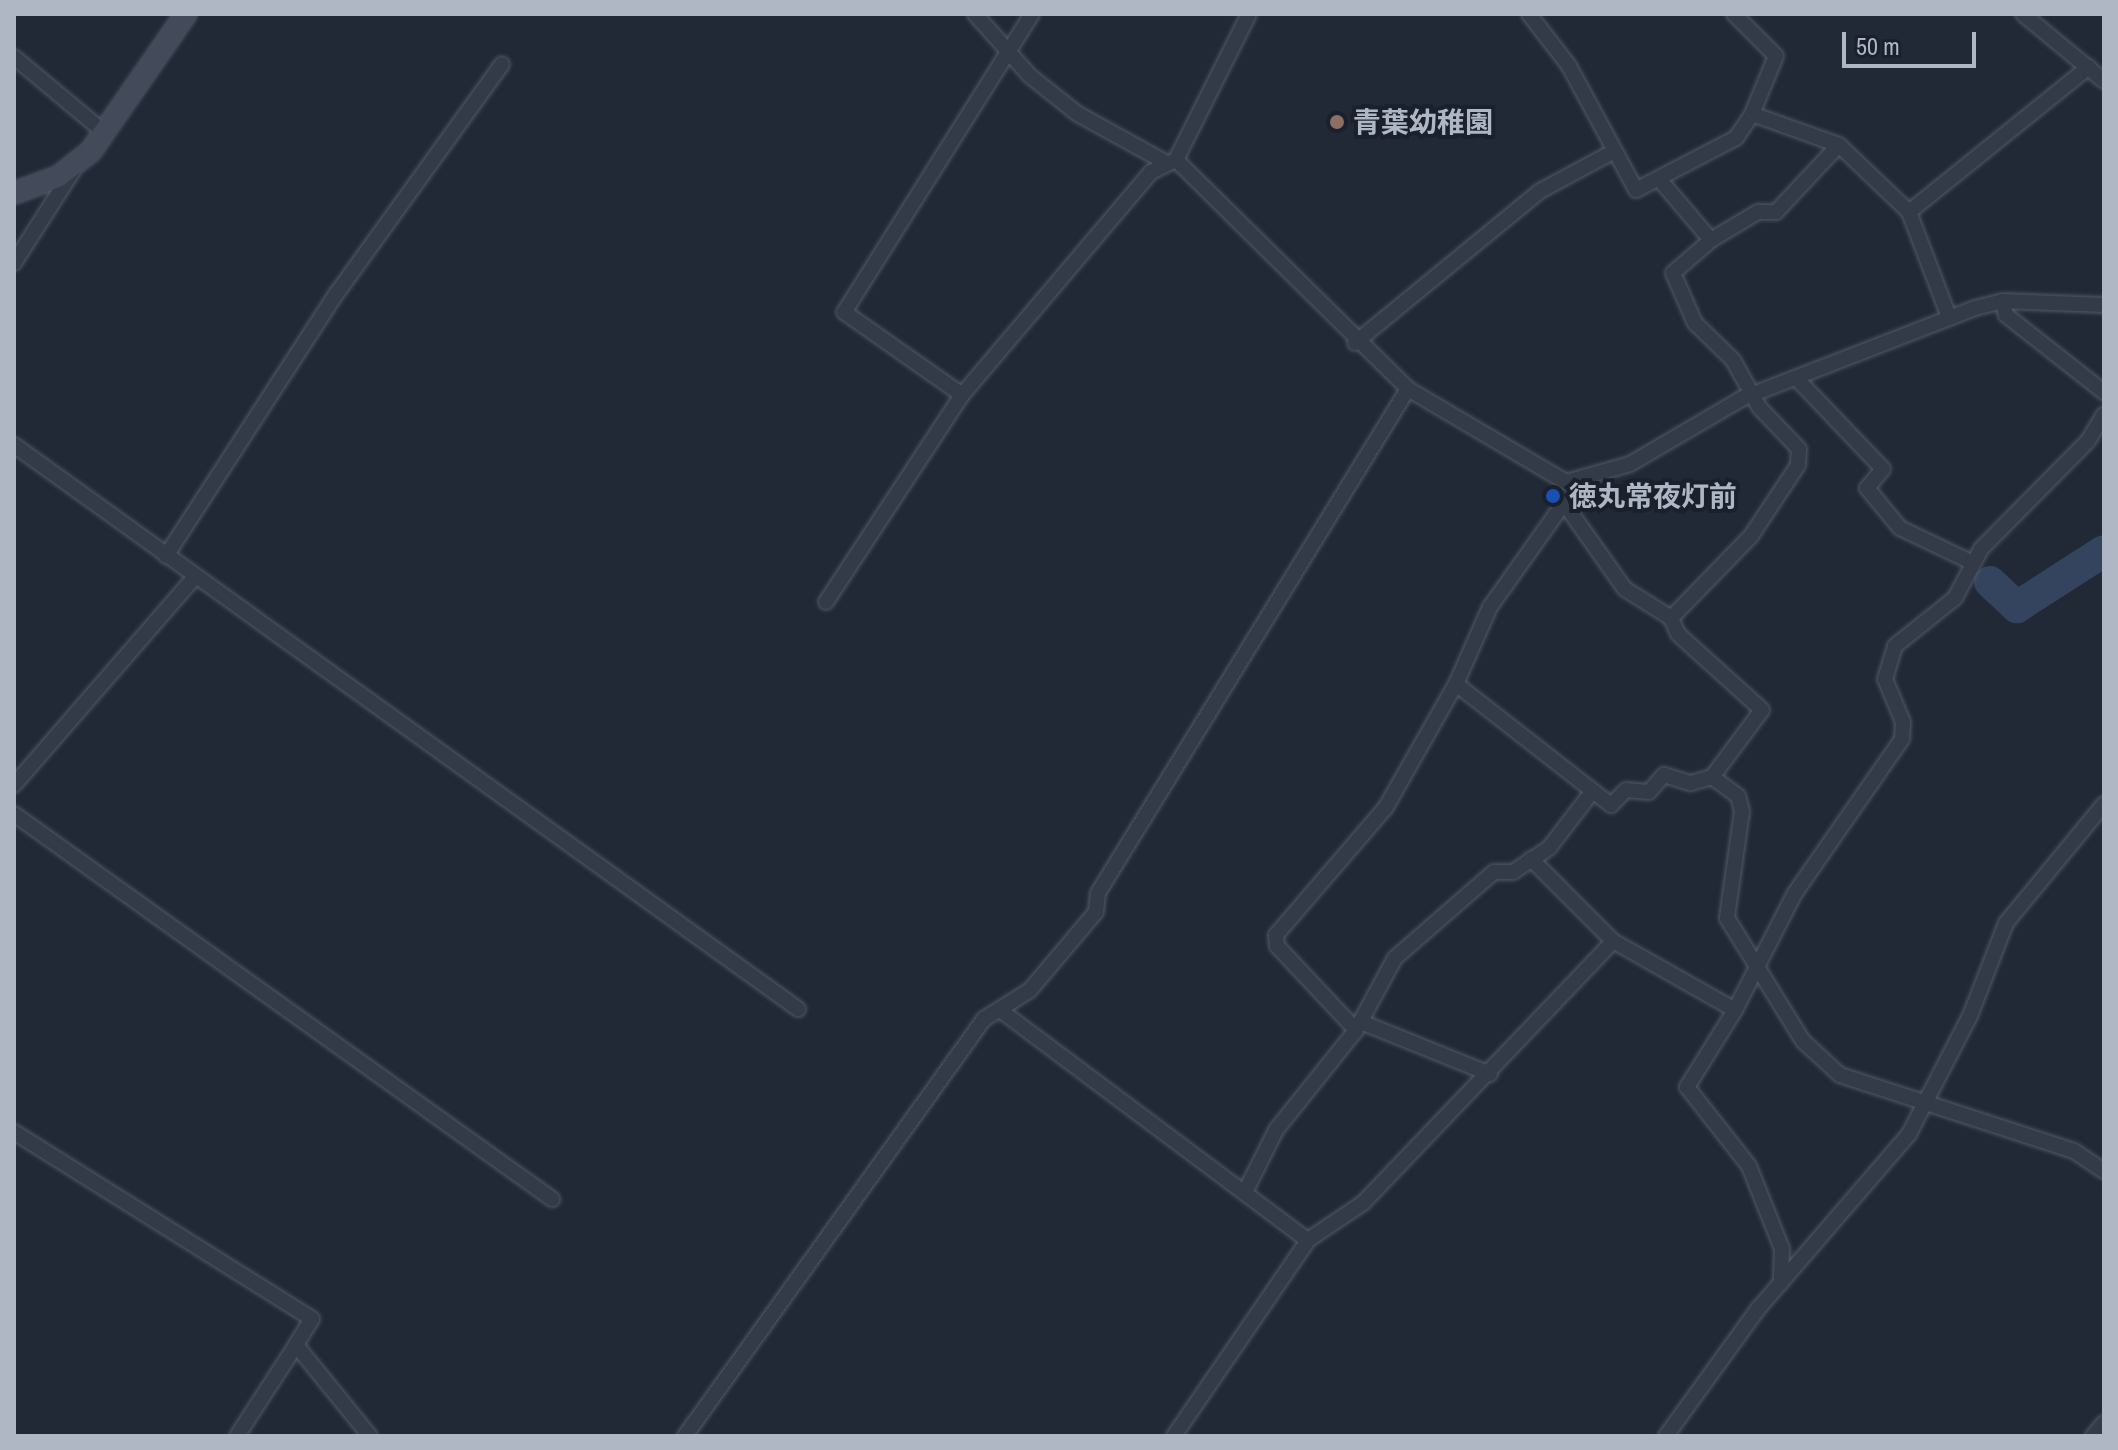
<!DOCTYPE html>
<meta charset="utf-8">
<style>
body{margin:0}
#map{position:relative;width:2118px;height:1450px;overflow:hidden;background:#212937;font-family:"Archivo Narrow","Noto Sans JP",sans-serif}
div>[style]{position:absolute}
.river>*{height:32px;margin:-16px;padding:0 16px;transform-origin:16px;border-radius:16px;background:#35445e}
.roads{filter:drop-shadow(0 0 2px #525965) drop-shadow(0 0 2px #525965)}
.street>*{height:14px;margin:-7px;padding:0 7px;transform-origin:7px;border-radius:7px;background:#343b48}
.secondary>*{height:20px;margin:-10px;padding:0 10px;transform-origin:10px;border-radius:10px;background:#434a5a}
.dots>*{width:22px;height:22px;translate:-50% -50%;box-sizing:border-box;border:4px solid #1a202c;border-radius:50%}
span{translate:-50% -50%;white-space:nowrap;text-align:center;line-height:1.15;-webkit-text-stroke:8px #1a202c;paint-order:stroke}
.poi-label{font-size:28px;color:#afb6c4;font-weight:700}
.left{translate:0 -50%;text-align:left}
.frame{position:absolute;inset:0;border:16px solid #afb6c4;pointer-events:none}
.scale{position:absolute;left:1842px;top:32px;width:134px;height:36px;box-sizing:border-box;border:4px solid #afb6c4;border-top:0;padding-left:10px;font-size:24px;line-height:28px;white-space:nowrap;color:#afb6c4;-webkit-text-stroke:6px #1a202c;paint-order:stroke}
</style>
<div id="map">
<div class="river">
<i style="left:1990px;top:582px;width:37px;rotate:43deg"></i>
<i style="left:2017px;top:607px;width:103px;rotate:-32.8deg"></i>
</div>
<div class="roads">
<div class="street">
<i style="left:975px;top:14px;width:83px;rotate:48.4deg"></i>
<i style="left:1030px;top:76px;width:61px;rotate:38.4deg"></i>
<i style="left:1078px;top:114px;width:97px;rotate:28.9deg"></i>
<i style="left:1032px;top:14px;width:352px;rotate:122.2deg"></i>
<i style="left:844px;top:312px;width:144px;rotate:35.1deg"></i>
<i style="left:962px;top:395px;width:292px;rotate:-49.7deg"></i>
<i style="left:1151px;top:172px;width:28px;rotate:-26deg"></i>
<i style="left:1249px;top:14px;width:163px;rotate:116.6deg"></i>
<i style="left:1176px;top:160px;width:326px;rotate:44.6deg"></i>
<i style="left:1408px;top:389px;width:183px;rotate:30.5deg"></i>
<i style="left:1566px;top:482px;width:66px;rotate:-15.7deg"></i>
<i style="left:1630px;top:464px;width:131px;rotate:-30.3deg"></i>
<i style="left:1743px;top:398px;width:249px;rotate:-21.2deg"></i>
<i style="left:1975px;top:308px;width:29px;rotate:-14deg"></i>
<i style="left:2003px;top:301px;width:101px;rotate:2.3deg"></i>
<i style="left:1529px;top:14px;width:66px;rotate:52.4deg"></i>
<i style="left:1569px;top:66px;width:141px;rotate:61.6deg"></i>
<i style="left:1636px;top:190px;width:113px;rotate:-27.5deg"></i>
<i style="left:1736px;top:138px;width:29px;rotate:-56deg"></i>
<i style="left:1752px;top:114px;width:92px;rotate:19.6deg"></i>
<i style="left:1839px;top:145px;width:97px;rotate:43.7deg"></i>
<i style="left:1909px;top:212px;width:112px;rotate:69.1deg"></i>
<i style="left:1734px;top:14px;width:59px;rotate:45deg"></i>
<i style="left:1776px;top:56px;width:63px;rotate:112.5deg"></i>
<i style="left:2023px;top:14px;width:105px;rotate:39.6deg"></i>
<i style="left:14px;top:57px;width:120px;rotate:39.9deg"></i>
<i style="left:1659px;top:179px;width:80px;rotate:49.6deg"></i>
<i style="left:1711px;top:240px;width:50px;rotate:139deg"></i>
<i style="left:1673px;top:273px;width:55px;rotate:66.3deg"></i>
<i style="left:1695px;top:323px;width:53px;rotate:44.2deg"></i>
<i style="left:1733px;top:360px;width:54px;rotate:61deg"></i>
<i style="left:1759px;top:407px;width:58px;rotate:46.4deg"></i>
<i style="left:1799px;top:449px;width:16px;rotate:94deg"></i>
<i style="left:1798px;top:465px;width:85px;rotate:123.5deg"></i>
<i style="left:1751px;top:536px;width:115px;rotate:134.3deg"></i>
<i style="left:1909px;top:212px;width:231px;rotate:-38.9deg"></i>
<i style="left:1711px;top:240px;width:55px;rotate:-30.8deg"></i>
<i style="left:1758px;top:212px;width:18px"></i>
<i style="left:1776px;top:212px;width:92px;rotate:-46.8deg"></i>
<i style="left:14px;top:263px;width:112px;rotate:-57.4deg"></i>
<i style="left:2003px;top:301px;width:14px;rotate:78deg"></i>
<i style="left:2006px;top:315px;width:125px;rotate:38.2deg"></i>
<i style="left:1355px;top:343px;width:239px;rotate:-39.4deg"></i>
<i style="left:1540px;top:191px;width:81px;rotate:-28.2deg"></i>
<i style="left:1797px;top:379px;width:124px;rotate:46.3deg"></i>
<i style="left:1883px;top:469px;width:25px;rotate:130deg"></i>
<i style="left:1867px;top:488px;width:52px;rotate:50.5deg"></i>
<i style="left:1900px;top:528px;width:81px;rotate:25.6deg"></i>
<i style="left:14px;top:445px;width:966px;rotate:35.73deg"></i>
<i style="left:166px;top:556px;width:314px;rotate:-57deg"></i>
<i style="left:337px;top:293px;width:282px;rotate:-54.2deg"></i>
<i style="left:826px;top:602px;width:248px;rotate:-56.7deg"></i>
<i style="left:1456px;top:684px;width:197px;rotate:38deg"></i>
<i style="left:1611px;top:805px;width:21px;rotate:-45deg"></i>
<i style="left:1626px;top:790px;width:23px;rotate:5deg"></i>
<i style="left:1649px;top:792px;width:23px;rotate:-49deg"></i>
<i style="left:1664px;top:775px;width:28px;rotate:17deg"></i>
<i style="left:1691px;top:783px;width:22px;rotate:-16deg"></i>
<i style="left:14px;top:785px;width:276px;rotate:-49deg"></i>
<i style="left:14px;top:814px;width:662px;rotate:35.59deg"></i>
<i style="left:1531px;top:859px;width:116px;rotate:45deg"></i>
<i style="left:1000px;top:1010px;width:384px;rotate:36.8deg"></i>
<i style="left:1735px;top:1010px;width:91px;rotate:121.9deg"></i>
<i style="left:1687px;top:1087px;width:100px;rotate:51.9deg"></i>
<i style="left:1749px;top:1166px;width:89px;rotate:68.3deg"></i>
<i style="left:1782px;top:1249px;width:34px;rotate:92deg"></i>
<i style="left:1361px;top:1022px;width:139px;rotate:22deg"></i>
<i style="left:1356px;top:1030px;width:82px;rotate:-61.6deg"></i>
<i style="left:1395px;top:958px;width:131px;rotate:-41deg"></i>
<i style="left:1494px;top:872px;width:19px"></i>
<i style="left:1513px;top:872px;width:43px;rotate:-33.7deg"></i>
<i style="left:1549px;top:848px;width:71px;rotate:-52.5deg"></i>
<i style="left:14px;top:1132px;width:352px;rotate:32.1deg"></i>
<i style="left:312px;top:1319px;width:31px;rotate:122deg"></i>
<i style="left:296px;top:1345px;width:117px;rotate:50.9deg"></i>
<i style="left:1245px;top:1192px;width:69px;rotate:-63.4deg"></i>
<i style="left:1276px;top:1130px;width:128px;rotate:-51.3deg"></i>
<i style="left:1356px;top:1030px;width:115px;rotate:-133.2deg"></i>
<i style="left:1277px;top:946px;width:11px;rotate:-95deg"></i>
<i style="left:1276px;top:935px;width:169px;rotate:-49.3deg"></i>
<i style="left:1386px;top:807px;width:142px;rotate:-60.4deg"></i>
<i style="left:1456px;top:684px;width:84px;rotate:-66.2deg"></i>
<i style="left:1490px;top:607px;width:128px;rotate:-54.6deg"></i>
<i style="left:1564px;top:503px;width:105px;rotate:54.7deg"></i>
<i style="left:1625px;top:589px;width:54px;rotate:32.2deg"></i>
<i style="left:1671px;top:618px;width:17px;rotate:66deg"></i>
<i style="left:1678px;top:634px;width:113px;rotate:42.1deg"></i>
<i style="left:1762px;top:710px;width:84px;rotate:126.7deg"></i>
<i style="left:1712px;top:777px;width:32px;rotate:36deg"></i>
<i style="left:1738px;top:796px;width:16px;rotate:75deg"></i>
<i style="left:1742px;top:811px;width:108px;rotate:98deg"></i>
<i style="left:1727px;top:918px;width:145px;rotate:58.3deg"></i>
<i style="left:1803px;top:1041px;width:50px;rotate:42.6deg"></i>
<i style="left:1840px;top:1075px;width:246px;rotate:18deg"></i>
<i style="left:2074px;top:1151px;width:36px;rotate:34deg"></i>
<i style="left:237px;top:1436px;width:108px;rotate:-57deg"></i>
<i style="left:685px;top:1436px;width:513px;rotate:-54.36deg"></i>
<i style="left:984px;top:1019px;width:54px;rotate:-32.2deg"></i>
<i style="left:1030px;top:990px;width:102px;rotate:-49.8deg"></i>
<i style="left:1096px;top:912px;width:19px;rotate:-84deg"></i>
<i style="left:1098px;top:893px;width:592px;rotate:-58.41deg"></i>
<i style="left:1174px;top:1436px;width:237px;rotate:-55.6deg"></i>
<i style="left:1308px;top:1240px;width:66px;rotate:-33.9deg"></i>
<i style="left:1363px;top:1203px;width:362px;rotate:-46.3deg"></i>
<i style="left:1613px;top:941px;width:140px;rotate:29.5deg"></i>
<i style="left:1735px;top:1010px;width:131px;rotate:-62.9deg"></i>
<i style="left:1795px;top:893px;width:188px;rotate:-55.2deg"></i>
<i style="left:1902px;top:739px;width:17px;rotate:-87deg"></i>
<i style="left:1903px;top:722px;width:47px;rotate:-112.7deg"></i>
<i style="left:1885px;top:679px;width:34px;rotate:-73deg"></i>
<i style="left:1895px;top:646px;width:77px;rotate:-38.7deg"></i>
<i style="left:1955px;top:598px;width:55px;rotate:-62deg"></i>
<i style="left:1981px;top:549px;width:152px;rotate:-45.3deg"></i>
<i style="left:2088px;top:441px;width:31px;rotate:-59deg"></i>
<i style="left:1666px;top:1436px;width:157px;rotate:-54.1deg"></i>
<i style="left:1758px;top:1309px;width:231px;rotate:-49.2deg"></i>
<i style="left:1909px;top:1134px;width:133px;rotate:-62.7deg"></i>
<i style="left:1970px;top:1016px;width:100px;rotate:-68.8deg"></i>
<i style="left:2006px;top:923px;width:154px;rotate:-50.5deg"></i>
<i style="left:2093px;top:1436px;width:17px;rotate:-50deg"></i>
</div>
<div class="secondary">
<i style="left:14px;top:193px;width:47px;rotate:-20deg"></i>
<i style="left:58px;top:177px;width:42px;rotate:-38.2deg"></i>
<i style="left:91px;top:151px;width:167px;rotate:-55.3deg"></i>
</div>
</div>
<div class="dots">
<i style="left:1337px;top:122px;background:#8d6e63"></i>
<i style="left:1553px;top:496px;background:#1a4fb4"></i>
</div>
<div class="poi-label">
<span class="left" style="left:1353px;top:122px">青葉幼稚園</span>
<span class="left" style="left:1569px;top:496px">徳丸常夜灯前</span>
</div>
<div class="frame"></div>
<div class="scale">50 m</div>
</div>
